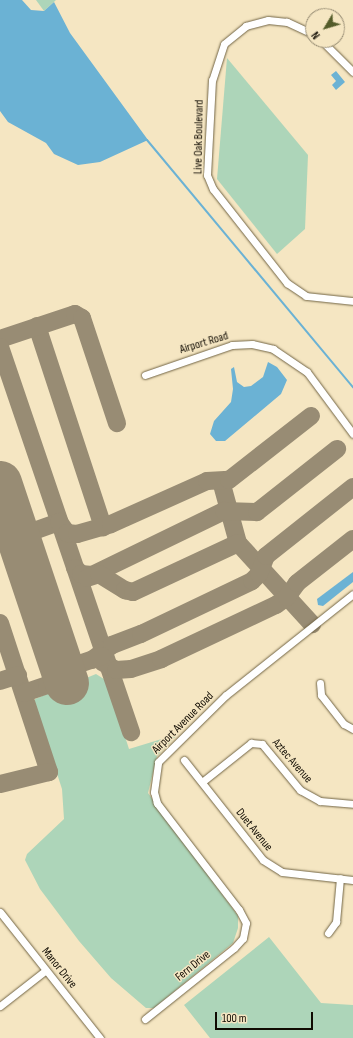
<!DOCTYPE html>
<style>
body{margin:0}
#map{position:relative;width:353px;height:1038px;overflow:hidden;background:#f5e6c2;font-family:"Sofia Sans Condensed",sans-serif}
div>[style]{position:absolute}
.green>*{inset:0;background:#add5b9}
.water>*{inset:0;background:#6bb2d4}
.stream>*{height:2px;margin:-1px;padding:0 1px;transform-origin:1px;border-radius:1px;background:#6bb2d4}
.taxiway>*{height:18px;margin:-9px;padding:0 9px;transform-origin:9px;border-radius:9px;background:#988c74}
.runway>*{height:44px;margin:-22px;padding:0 22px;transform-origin:22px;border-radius:22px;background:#988c74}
.roads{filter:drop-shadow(0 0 1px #726545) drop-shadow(0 0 1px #726545)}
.street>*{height:7px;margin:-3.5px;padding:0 3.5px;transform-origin:3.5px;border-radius:3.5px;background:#fff}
span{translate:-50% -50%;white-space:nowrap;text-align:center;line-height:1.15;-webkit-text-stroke:3px #f5e6c2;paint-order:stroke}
.street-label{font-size:12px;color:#100b02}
.north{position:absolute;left:305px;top:8px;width:40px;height:40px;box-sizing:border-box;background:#f5e6c2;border:1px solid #998e75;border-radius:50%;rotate:232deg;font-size:11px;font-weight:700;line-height:16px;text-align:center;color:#100b02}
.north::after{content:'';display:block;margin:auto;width:14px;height:18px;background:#545c2a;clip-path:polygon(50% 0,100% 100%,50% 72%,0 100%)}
.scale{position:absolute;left:215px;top:1012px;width:98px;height:18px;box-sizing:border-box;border:2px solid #100b02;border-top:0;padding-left:5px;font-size:12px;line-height:14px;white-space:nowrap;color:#100b02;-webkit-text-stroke:3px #f5e6c2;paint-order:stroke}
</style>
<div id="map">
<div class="green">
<i style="clip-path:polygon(36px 0,56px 0,44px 11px)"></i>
<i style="clip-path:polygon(227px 58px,308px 155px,305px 229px,277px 254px,217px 179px)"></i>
<i style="clip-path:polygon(96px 674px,107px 681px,129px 749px,178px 734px,157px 756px,148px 793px,238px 916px,238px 928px,233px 943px,154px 1008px,146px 1008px,111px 978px,79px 941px,40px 889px,25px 860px,27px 854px,64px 819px,62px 789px,34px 703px,35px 699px)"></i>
<i style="clip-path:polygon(269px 937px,321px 1003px,353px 1005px,353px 1038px,210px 1038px,184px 1005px)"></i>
</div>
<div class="water">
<i style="clip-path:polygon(0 0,22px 0,31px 10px,44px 11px,54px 2px,70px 33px,148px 140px,100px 162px,78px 165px,54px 154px,46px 143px,8px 122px,0 111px)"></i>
<i style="clip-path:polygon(336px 71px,345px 82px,336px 90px,332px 85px,336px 81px,331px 75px)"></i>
<i style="clip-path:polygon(268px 362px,277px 367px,287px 380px,281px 394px,225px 441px,216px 441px,210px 434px,214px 421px,231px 402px,233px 389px,231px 369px,234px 367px,237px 382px,244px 387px,251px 386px,263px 377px)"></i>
<i style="clip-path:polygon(353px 572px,353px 582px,323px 606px,318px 605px,317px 599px)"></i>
</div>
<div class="stream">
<i style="left:147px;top:140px;width:322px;rotate:50.2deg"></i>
</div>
<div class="taxiway">
<i style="left:37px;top:326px;width:212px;rotate:71.8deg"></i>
<i style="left:0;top:339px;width:79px;rotate:-18.4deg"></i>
<i style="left:75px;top:314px;width:8px;rotate:30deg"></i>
<i style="left:82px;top:318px;width:111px;rotate:71.6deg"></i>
<i style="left:0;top:347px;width:407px;rotate:71.2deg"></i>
<i style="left:221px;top:481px;width:64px;rotate:74.7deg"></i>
<i style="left:238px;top:543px;width:110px;rotate:47.6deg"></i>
<i style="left:0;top:543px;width:63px;rotate:-19.6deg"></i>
<i style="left:59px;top:522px;width:14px;rotate:54deg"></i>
<i style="left:67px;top:533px;width:10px;rotate:6deg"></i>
<i style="left:77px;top:534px;width:35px;rotate:-16deg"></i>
<i style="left:111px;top:524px;width:105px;rotate:-24.1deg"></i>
<i style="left:207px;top:481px;width:22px;rotate:-3deg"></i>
<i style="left:229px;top:480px;width:104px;rotate:-38deg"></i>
<i style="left:75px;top:568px;width:8px;rotate:45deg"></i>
<i style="left:81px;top:574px;width:11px;rotate:5deg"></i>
<i style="left:92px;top:575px;width:147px;rotate:-25.9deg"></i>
<i style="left:224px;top:511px;width:33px;rotate:2deg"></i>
<i style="left:257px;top:512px;width:102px;rotate:-38.2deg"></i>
<i style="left:87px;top:578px;width:13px;rotate:-18deg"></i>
<i style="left:99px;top:574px;width:31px;rotate:32deg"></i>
<i style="left:125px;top:590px;width:8px;rotate:14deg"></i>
<i style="left:133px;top:592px;width:116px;rotate:-25deg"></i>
<i style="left:0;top:623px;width:157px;rotate:71.8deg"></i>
<i style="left:49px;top:772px;width:50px;rotate:166.2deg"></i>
<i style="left:92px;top:660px;width:25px;rotate:-37deg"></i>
<i style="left:112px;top:645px;width:31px;rotate:-21deg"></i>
<i style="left:141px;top:634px;width:123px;rotate:-25.5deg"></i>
<i style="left:252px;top:581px;width:10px;rotate:-45deg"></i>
<i style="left:259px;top:574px;width:19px;rotate:-69deg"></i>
<i style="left:266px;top:556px;width:111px;rotate:-38.4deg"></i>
<i style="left:102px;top:662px;width:16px;rotate:30deg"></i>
<i style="left:116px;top:670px;width:15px;rotate:-4deg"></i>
<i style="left:131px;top:669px;width:32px;rotate:-18deg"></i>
<i style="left:161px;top:659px;width:127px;rotate:-25.2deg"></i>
<i style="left:276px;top:605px;width:14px;rotate:-36deg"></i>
<i style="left:287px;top:597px;width:17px;rotate:-54deg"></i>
<i style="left:297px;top:583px;width:71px;rotate:-38.2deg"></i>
<i style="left:0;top:681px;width:19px;rotate:-18deg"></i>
<i style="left:24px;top:693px;width:24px;rotate:-19deg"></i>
<i style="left:47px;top:685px;width:11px;rotate:-38deg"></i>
<i style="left:56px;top:678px;width:9px;rotate:-63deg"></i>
<i style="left:60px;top:670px;width:13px;rotate:-94deg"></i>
<i style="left:59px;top:657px;width:6px;rotate:45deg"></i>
<i style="left:63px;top:661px;width:16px;rotate:11deg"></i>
<i style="left:79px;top:664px;width:24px;rotate:-19deg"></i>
</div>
<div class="runway">
<i style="left:0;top:483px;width:211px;rotate:71.5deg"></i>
</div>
<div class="roads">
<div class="street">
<i style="left:313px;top:34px;width:29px;rotate:-155deg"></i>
<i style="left:287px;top:22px;width:19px;rotate:-174deg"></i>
<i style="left:268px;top:20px;width:23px;rotate:165deg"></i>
<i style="left:246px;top:26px;width:28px;rotate:141deg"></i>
<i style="left:224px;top:44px;width:38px;rotate:108deg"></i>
<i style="left:212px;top:80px;width:95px;rotate:93deg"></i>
<i style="left:207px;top:175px;width:15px;rotate:67deg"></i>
<i style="left:213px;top:189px;width:120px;rotate:51.8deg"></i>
<i style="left:287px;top:283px;width:23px;rotate:34deg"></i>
<i style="left:306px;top:296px;width:47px;rotate:6.1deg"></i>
<i style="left:321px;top:40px;width:45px;rotate:45deg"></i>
<i style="left:145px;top:375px;width:92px;rotate:-19deg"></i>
<i style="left:232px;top:345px;width:20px;rotate:-3deg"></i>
<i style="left:252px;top:344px;width:22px;rotate:13deg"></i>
<i style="left:273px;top:349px;width:41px;rotate:34.1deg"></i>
<i style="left:307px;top:372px;width:77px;rotate:53.4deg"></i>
<i style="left:320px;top:683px;width:12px;rotate:85deg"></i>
<i style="left:321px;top:695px;width:37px;rotate:52deg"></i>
<i style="left:344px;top:724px;width:10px;rotate:29deg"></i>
<i style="left:184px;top:760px;width:127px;rotate:51.7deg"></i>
<i style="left:263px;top:860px;width:22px;rotate:32deg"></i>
<i style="left:282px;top:872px;width:71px;rotate:6.4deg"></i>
<i style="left:202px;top:782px;width:63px;rotate:-38.5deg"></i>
<i style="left:251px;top:743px;width:11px;rotate:5deg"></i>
<i style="left:262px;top:744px;width:60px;rotate:50.4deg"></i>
<i style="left:300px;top:790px;width:23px;rotate:29deg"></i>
<i style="left:320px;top:801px;width:33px;rotate:5deg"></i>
<i style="left:0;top:912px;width:161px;rotate:51.6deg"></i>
<i style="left:328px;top:933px;width:14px;rotate:-54deg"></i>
<i style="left:336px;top:922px;width:44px;rotate:-84.8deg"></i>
<i style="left:0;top:1006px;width:58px;rotate:-38deg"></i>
<i style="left:145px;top:1019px;width:114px;rotate:-38.6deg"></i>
<i style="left:234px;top:948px;width:13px;rotate:-48deg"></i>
<i style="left:243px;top:938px;width:15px;rotate:-79deg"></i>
<i style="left:246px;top:923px;width:15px;rotate:-118deg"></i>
<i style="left:239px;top:910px;width:135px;rotate:-127.5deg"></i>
<i style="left:157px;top:803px;width:11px;rotate:-105deg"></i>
<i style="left:154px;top:792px;width:30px;rotate:-82deg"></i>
<i style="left:158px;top:762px;width:95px;rotate:-44.6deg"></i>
<i style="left:226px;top:695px;width:162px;rotate:-38.5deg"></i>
</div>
</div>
<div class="street-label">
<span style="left:199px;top:137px;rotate:-89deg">Live Oak Boulevard</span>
<span style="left:204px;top:343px;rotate:-17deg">Airport Road</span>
<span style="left:183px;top:723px;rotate:-45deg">Airport Avenue Road</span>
<span style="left:292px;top:761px;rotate:49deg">Aztec Avenue</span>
<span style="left:254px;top:830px;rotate:51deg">Duet Avenue</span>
<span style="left:193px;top:966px;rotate:-39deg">Fern Drive</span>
<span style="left:59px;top:968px;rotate:51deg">Manor Drive</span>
</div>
<div class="north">N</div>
<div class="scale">100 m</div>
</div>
